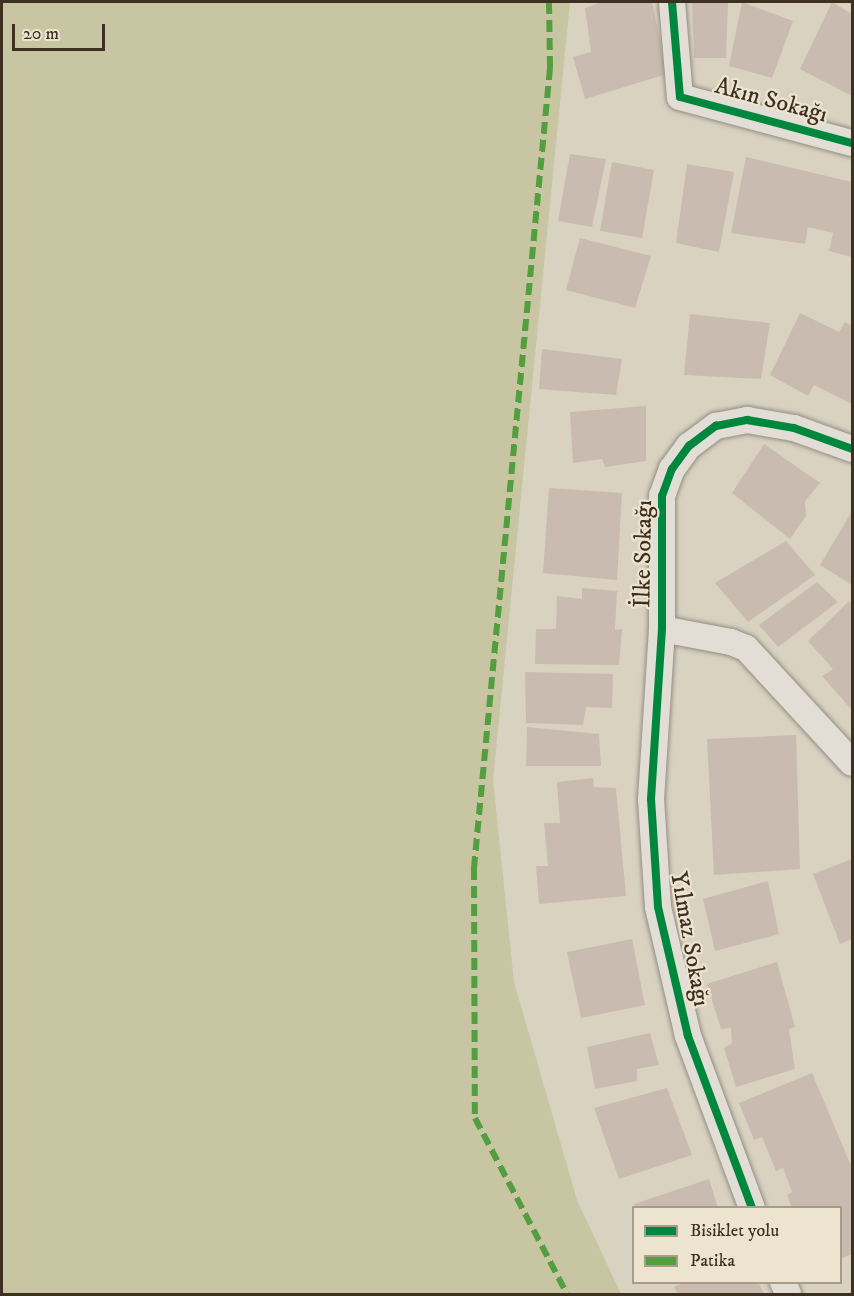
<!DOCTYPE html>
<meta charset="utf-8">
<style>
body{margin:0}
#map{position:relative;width:854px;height:1296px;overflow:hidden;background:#d9d2c1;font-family:"IM FELL DW Pica",serif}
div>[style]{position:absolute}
.green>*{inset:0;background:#c8c5a2}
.building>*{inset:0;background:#cabbb0}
.roads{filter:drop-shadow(0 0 2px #948e83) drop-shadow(0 0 2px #948e83)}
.street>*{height:26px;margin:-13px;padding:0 13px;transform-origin:13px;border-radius:13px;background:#e2ded5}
.quiet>*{height:6px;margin-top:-3px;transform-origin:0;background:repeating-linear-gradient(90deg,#539e3f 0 12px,transparent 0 18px)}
.cycleway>*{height:8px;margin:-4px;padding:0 4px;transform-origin:4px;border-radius:4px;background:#00873e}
span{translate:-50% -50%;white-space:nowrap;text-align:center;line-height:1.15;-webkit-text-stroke:4.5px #ede4d0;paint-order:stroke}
.street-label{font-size:24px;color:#3d3020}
.frame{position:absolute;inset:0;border:3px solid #3d3020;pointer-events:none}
.legend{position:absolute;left:632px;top:1206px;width:210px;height:78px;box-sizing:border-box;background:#ede4d0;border:2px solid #a79c8a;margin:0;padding:8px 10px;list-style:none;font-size:18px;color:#3d3020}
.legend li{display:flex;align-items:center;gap:12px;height:30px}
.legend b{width:30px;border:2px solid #a79c8a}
.scale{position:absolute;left:12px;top:24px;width:93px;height:27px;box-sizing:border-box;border:3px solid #3d3020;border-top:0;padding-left:8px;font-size:18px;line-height:21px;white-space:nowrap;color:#3d3020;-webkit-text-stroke:4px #ede4d0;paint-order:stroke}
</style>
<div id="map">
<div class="green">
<i style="clip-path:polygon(2px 2px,570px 2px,493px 780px,514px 982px,577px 1200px,621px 1294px,2px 1294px)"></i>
</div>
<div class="building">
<i style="clip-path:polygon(602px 2px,652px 2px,667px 74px,585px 99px,573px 57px,591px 52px,585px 8px)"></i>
<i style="clip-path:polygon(692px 2px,728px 2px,726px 58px,694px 58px)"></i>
<i style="clip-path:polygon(742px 2px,793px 21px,772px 78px,729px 66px)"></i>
<i style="clip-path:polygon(832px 2px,852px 14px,852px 96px,800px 69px)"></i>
<i style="clip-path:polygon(570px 154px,606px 159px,592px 227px,558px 221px)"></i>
<i style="clip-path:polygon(746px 157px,852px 182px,852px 257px,829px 251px,833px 233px,808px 227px,805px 244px,731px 233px)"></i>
<i style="clip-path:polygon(612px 162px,654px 170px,642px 238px,600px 231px)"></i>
<i style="clip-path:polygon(687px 164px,734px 172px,719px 252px,676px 243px)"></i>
<i style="clip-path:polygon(580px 238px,651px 256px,635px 308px,566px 290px)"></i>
<i style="clip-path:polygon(800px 313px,839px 332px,845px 322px,852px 326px,852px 404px,814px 385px,808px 396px,770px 375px)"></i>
<i style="clip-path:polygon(690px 314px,770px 323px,761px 379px,684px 375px)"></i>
<i style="clip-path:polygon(542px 349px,622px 359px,616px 395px,539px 389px)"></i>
<i style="clip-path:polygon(646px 406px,646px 461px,605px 467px,602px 459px,573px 463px,570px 412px)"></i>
<i style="clip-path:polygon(764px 444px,820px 483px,805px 501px,806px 516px,790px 539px,732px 493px)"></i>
<i style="clip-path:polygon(549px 488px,622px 493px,617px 580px,543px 573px)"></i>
<i style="clip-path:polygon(852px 511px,852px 585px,820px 565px)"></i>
<i style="clip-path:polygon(786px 541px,815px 575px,748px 622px,715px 583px)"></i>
<i style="clip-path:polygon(817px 582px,838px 602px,778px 647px,759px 625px)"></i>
<i style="clip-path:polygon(582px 588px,617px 591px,615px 630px,622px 629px,619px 665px,535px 664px,536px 629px,556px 629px,557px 596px,582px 599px)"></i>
<i style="clip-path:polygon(849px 601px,852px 604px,851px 709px,822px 676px,833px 669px,808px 641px)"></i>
<i style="clip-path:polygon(525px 672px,613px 674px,612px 708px,586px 707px,583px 725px,526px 723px)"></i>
<i style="clip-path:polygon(527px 727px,599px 734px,601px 766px,526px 766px)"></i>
<i style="clip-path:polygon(796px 735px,800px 869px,714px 875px,707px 739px)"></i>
<i style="clip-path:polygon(593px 778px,594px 787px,616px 788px,626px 896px,539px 904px,536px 866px,548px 866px,544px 823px,560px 823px,557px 782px)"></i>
<i style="clip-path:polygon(852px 859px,852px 939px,840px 944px,813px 874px)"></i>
<i style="clip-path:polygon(768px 881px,779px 934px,715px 951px,703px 899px)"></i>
<i style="clip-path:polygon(632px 939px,645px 1005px,581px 1018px,567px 952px)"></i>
<i style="clip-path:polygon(777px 962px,795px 1027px,789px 1029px,795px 1069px,736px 1087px,724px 1048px,732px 1043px,731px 1028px,721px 1029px,707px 984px)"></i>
<i style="clip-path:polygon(650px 1033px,659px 1065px,637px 1069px,637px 1081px,595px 1089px,587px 1047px)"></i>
<i style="clip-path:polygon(812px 1073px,852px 1168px,852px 1254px,840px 1259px,840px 1208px,792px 1208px,787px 1195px,792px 1192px,783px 1168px,776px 1171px,762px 1137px,754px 1140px,739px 1103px)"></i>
<i style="clip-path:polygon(667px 1088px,692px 1155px,619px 1179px,594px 1108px)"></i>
<i style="clip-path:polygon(709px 1179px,718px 1208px,636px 1208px,634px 1204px)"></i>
<i style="clip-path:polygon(685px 1282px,758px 1282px,764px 1294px,678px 1294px,674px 1287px)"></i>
</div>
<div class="roads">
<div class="street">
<i style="left:672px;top:2px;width:95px;rotate:85.2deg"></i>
<i style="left:680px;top:97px;width:178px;rotate:15deg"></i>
<i style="left:662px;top:629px;width:70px;rotate:10.7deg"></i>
<i style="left:731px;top:642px;width:16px;rotate:22deg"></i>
<i style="left:746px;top:648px;width:156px;rotate:47.3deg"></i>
<i style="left:752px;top:1208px;width:184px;rotate:-110.4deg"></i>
<i style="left:688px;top:1036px;width:132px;rotate:-103.1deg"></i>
<i style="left:658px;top:907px;width:108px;rotate:-93.7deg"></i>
<i style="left:651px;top:799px;width:170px;rotate:-86.3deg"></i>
<i style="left:662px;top:629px;width:133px;rotate:-90deg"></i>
<i style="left:662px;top:496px;width:29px;rotate:-70deg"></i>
<i style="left:672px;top:469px;width:29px;rotate:-54deg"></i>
<i style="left:689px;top:446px;width:34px;rotate:-37deg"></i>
<i style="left:716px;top:426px;width:32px;rotate:-11deg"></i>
<i style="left:747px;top:420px;width:48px;rotate:9.7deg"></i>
<i style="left:794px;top:428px;width:62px;rotate:19.9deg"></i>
<i style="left:783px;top:1282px;width:13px;rotate:67deg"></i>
</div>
</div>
<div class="quiet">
<i style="left:549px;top:2px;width:66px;rotate:89.1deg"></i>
<i style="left:550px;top:68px;width:804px;rotate:95.43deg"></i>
<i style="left:474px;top:868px;width:250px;rotate:89.8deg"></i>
<i style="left:475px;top:1118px;width:199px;rotate:62.4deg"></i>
</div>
<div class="cycleway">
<i style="left:672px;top:2px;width:95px;rotate:85.2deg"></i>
<i style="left:680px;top:97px;width:178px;rotate:15deg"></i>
<i style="left:752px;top:1208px;width:184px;rotate:-110.4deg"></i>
<i style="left:688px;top:1036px;width:132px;rotate:-103.1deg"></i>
<i style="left:658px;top:907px;width:108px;rotate:-93.7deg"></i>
<i style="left:651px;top:799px;width:170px;rotate:-86.3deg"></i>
<i style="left:662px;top:629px;width:133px;rotate:-90deg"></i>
<i style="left:662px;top:496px;width:29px;rotate:-70deg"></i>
<i style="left:672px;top:469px;width:29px;rotate:-54deg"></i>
<i style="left:689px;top:446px;width:34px;rotate:-37deg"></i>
<i style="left:716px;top:426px;width:32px;rotate:-11deg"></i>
<i style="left:747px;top:420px;width:48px;rotate:9.7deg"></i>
<i style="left:794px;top:428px;width:62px;rotate:19.9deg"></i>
</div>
<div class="street-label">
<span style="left:771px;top:101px;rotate:15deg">Akın Sokağı</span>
<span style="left:644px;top:554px;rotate:-89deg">İlke Sokağı</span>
<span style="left:689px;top:939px;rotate:80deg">Yılmaz Sokağı</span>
</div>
<div class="frame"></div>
<ul class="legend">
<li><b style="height:8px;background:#00873e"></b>Bisiklet yolu</li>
<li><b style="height:8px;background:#539e3f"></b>Patika</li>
</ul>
<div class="scale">20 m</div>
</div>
